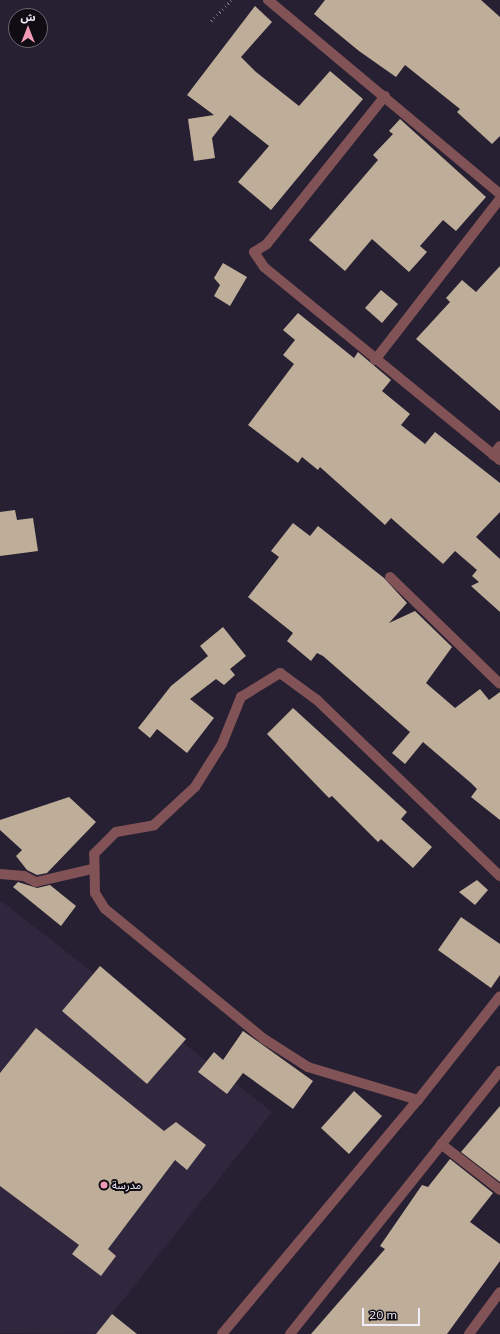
<!DOCTYPE html>
<meta charset="utf-8">
<style>
body{margin:0}
#map{position:relative;width:500px;height:1334px;overflow:hidden;background:#272032;font-family:Mulish,"Noto Sans Arabic",sans-serif}
div>[style]{position:absolute}
.built>*{inset:0;background:#30263e}
.building>*{inset:0;background:#beae99}
.path>*{height:2.5px;margin-top:-1.25px;transform-origin:0;background:repeating-linear-gradient(90deg,#716b7b 0 1px,transparent 0 4px)}
.minor>*{height:10px;margin:-5px;padding:0 5px;transform-origin:5px;border-radius:5px;background:#815356}
.tertiary>*{height:10px;margin:-5px;padding:0 5px;transform-origin:5px;border-radius:5px;background:#815356}
.dots>*{width:11px;height:11px;translate:-50% -50%;box-sizing:border-box;border:2px solid #0f0c14;border-radius:50%}
span{translate:-50% -50%;white-space:nowrap;text-align:center;line-height:1.15;-webkit-text-stroke:4px #0f0c14;paint-order:stroke}
.poi-label{font-size:11px;color:#f2edfa}
.left{translate:0 -50%;text-align:left}
.north{position:absolute;left:8px;top:8px;width:40px;height:40px;box-sizing:border-box;background:#0f0c14;border:1px solid #6a6670;border-radius:50%;rotate:0deg;font-size:11px;font-weight:700;line-height:16px;text-align:center;color:#f2edfa}
.north::after{content:'';display:block;margin:auto;width:14px;height:18px;background:#f09ab5;clip-path:polygon(50% 0,100% 100%,50% 72%,0 100%)}
.scale{position:absolute;left:362px;top:1308px;width:58px;height:18px;box-sizing:border-box;border:2px solid #f2edfa;border-top:0;padding-left:5px;font-size:12px;line-height:14px;white-space:nowrap;color:#f2edfa;-webkit-text-stroke:3px #0f0c14;paint-order:stroke}
</style>
<div id="map">
<div class="built">
<i style="clip-path:polygon(0 900px,272px 1112px,96px 1334px,0 1333px)"></i>
</div>
<div class="building">
<i style="clip-path:polygon(325px 0,481px 0,500px 17px,500px 136px,492px 144px,457px 112px,460px 109px,405px 65px,396px 77px,359px 51px,314px 14px)"></i>
<i style="clip-path:polygon(255px 6px,272px 22px,241px 57px,256px 72px,299px 106px,330px 71px,363px 99px,271px 210px,238px 182px,269px 146px,230px 115px,212px 138px,215px 158px,194px 161px,188px 119px,214px 115px,187px 95px)"></i>
<i style="clip-path:polygon(400px 119px,486px 197px,456px 231px,443px 220px,420px 246px,427px 252px,409px 272px,372px 239px,345px 271px,309px 240px,378px 160px,373px 155px,393px 134px,389px 131px)"></i>
<i style="clip-path:polygon(223px 263px,247px 277px,230px 306px,214px 296px,220px 285px,214px 278px)"></i>
<i style="clip-path:polygon(500px 266px,500px 411px,416px 339px,450px 302px,446px 298px,462px 280px,476px 292px)"></i>
<i style="clip-path:polygon(381px 290px,398px 304px,382px 323px,365px 308px)"></i>
<i style="clip-path:polygon(298px 313px,354px 358px,358px 352px,391px 380px,382px 391px,410px 414px,401px 425px,425px 444px,435px 432px,500px 483px,500px 512px,476px 537px,500px 559px,500px 612px,471px 586px,479px 582px,472px 576px,477px 570px,455px 551px,443px 564px,391px 518px,385px 525px,320px 467px,318px 470px,302px 457px,298px 463px,248px 425px,294px 364px,283px 355px,295px 340px,283px 330px)"></i>
<i style="clip-path:polygon(15px 510px,17px 520px,33px 518px,38px 551px,0 556px,0 512px)"></i>
<i style="clip-path:polygon(293px 523px,310px 536px,318px 526px,384px 578px,407px 603px,389px 623px,415px 611px,452px 647px,426px 683px,455px 708px,480px 689px,489px 700px,500px 692px,500px 820px,471px 797px,477px 789px,471px 783px,423px 742px,405px 764px,392px 753px,410px 732px,323px 656px,317px 653px,311px 661px,287px 641px,293px 633px,248px 597px,279px 557px,271px 551px)"></i>
<i style="clip-path:polygon(223px 627px,246px 656px,230px 669px,235px 675px,224px 685px,216px 679px,190px 699px,214px 718px,187px 753px,157px 729px,150px 738px,138px 728px,171px 686px,208px 656px,200px 646px)"></i>
<i style="clip-path:polygon(293px 708px,407px 812px,401px 819px,432px 847px,413px 868px,381px 839px,378px 842px,332px 796px,329px 798px,267px 734px)"></i>
<i style="clip-path:polygon(69px 797px,96px 822px,47px 873px,37px 875px,27px 870px,16px 856px,22px 850px,0 830px,0 820px)"></i>
<i style="clip-path:polygon(477px 880px,488px 890px,475px 905px,459px 892px)"></i>
<i style="clip-path:polygon(18px 882px,37px 888px,50px 885px,76px 906px,61px 926px,13px 887px)"></i>
<i style="clip-path:polygon(461px 917px,500px 944px,500px 975px,491px 988px,438px 950px)"></i>
<i style="clip-path:polygon(100px 966px,186px 1039px,147px 1084px,62px 1011px)"></i>
<i style="clip-path:polygon(36px 1028px,164px 1131px,176px 1122px,206px 1145px,187px 1170px,175px 1160px,108px 1249px,116px 1256px,101px 1276px,72px 1254px,79px 1245px,0 1186px,0 1073px)"></i>
<i style="clip-path:polygon(243px 1031px,313px 1081px,293px 1109px,243px 1073px,227px 1094px,198px 1072px,214px 1052px,223px 1060px)"></i>
<i style="clip-path:polygon(354px 1091px,382px 1116px,349px 1154px,321px 1128px)"></i>
<i style="clip-path:polygon(500px 1106px,500px 1182px,461px 1152px)"></i>
<i style="clip-path:polygon(450px 1159px,493px 1193px,470px 1222px,500px 1244px,500px 1261px,447px 1334px,311px 1334px,385px 1249px,380px 1246px,422px 1185px,428px 1187px)"></i>
<i style="clip-path:polygon(112px 1314px,137px 1334px,96px 1334px)"></i>
</div>
<div class="path">
<i style="left:211px;top:21px;width:29px;rotate:-46deg"></i>
</div>
<div class="minor">
<i style="left:268px;top:0;width:302px;rotate:39.9deg"></i>
<i style="left:385px;top:96px;width:189px;rotate:128.6deg"></i>
<i style="left:267px;top:244px;width:15px;rotate:148deg"></i>
<i style="left:254px;top:252px;width:18px;rotate:56deg"></i>
<i style="left:264px;top:267px;width:305px;rotate:39.3deg"></i>
<i style="left:375px;top:360px;width:204px;rotate:-52.2deg"></i>
<i style="left:493px;top:455px;width:11px;rotate:-52deg"></i>
<i style="left:390px;top:577px;width:153px;rotate:44.2deg"></i>
<i style="left:0;top:874px;width:24px;rotate:5deg"></i>
<i style="left:24px;top:876px;width:13px;rotate:27deg"></i>
<i style="left:36px;top:882px;width:57px;rotate:-13.1deg"></i>
<i style="left:418px;top:1100px;width:115px;rotate:-163.3deg"></i>
<i style="left:308px;top:1067px;width:52px;rotate:-147.5deg"></i>
<i style="left:264px;top:1039px;width:205px;rotate:-140.7deg"></i>
<i style="left:105px;top:909px;width:19px;rotate:-122deg"></i>
<i style="left:95px;top:893px;width:39px;rotate:-91deg"></i>
<i style="left:94px;top:854px;width:31px;rotate:-45deg"></i>
<i style="left:116px;top:832px;width:39px;rotate:-10deg"></i>
<i style="left:154px;top:825px;width:56px;rotate:-42.8deg"></i>
<i style="left:195px;top:787px;width:51px;rotate:-57.9deg"></i>
<i style="left:222px;top:744px;width:51px;rotate:-68deg"></i>
<i style="left:241px;top:697px;width:46px;rotate:-31.6deg"></i>
<i style="left:280px;top:673px;width:46px;rotate:36.1deg"></i>
<i style="left:317px;top:700px;width:254px;rotate:43.9deg"></i>
<i style="left:441px;top:1144px;width:75px;rotate:37.9deg"></i>
<i style="left:469px;top:1334px;width:52px;rotate:-53.6deg"></i>
</div>
<div class="tertiary">
<i style="left:222px;top:1334px;width:305px;rotate:-50.1deg"></i>
<i style="left:418px;top:1100px;width:132px;rotate:-51.7deg"></i>
<i style="left:290px;top:1334px;width:337px;rotate:-51.4deg"></i>
</div>
<div class="dots">
<i style="left:104px;top:1185px;background:#f09ab5"></i>
</div>
<div class="poi-label">
<span class="left" style="left:112px;top:1185px">مدرسة</span>
</div>
<div class="north">ش</div>
<div class="scale">20 m</div>
</div>
